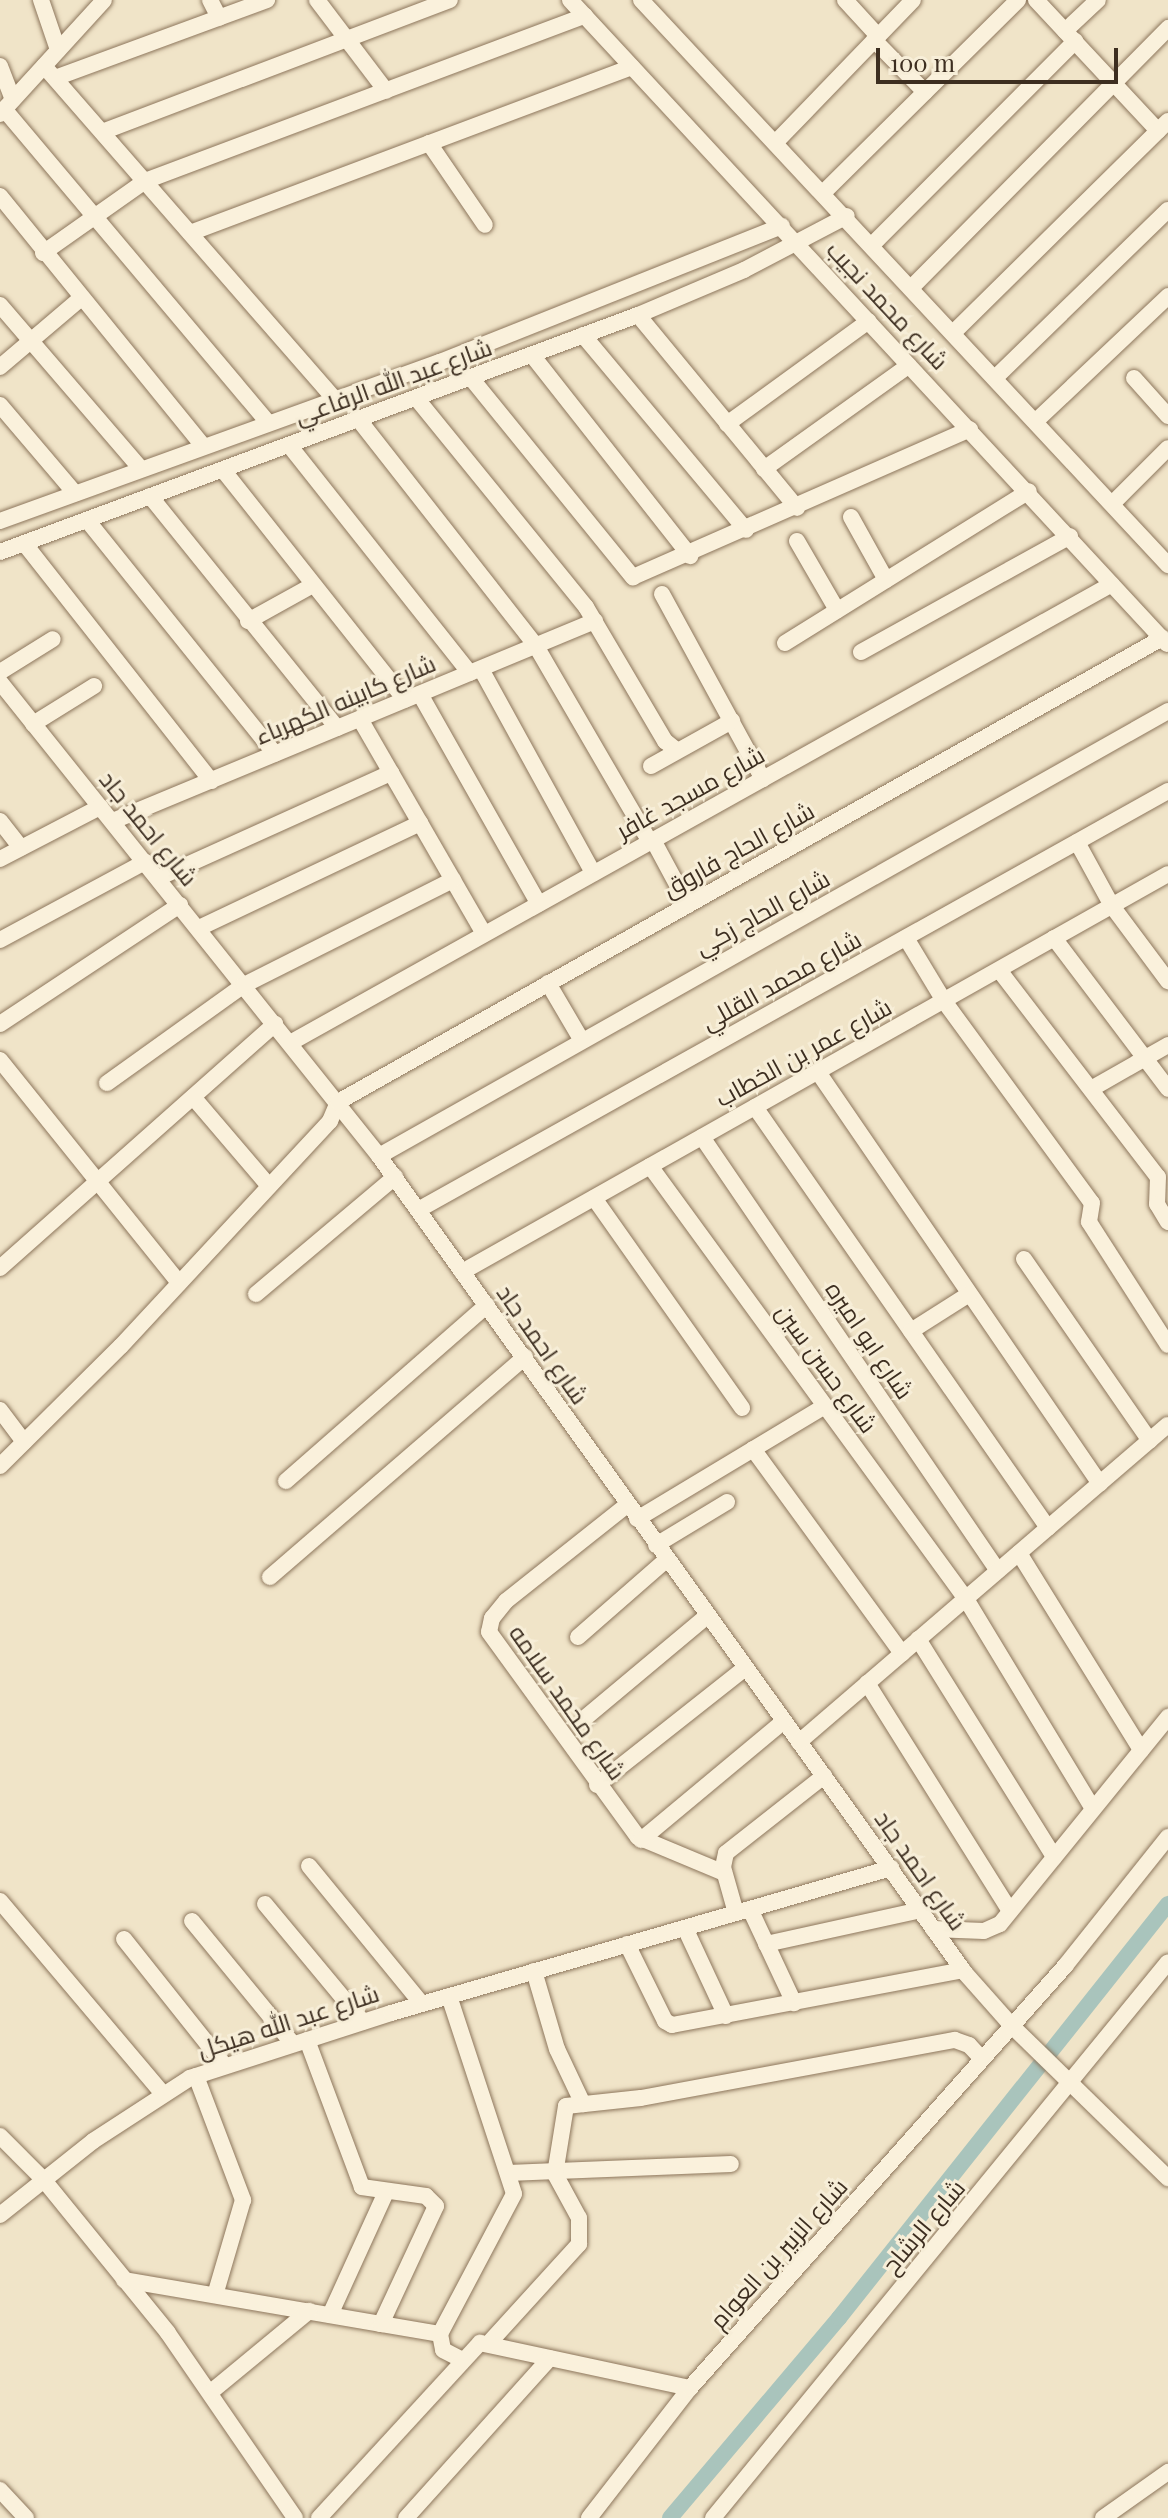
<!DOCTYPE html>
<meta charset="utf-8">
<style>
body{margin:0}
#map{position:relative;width:1168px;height:2518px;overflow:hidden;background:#f0e4c8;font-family:"Playfair Display",Cairo,serif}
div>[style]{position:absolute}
.canal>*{height:16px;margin:-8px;padding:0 8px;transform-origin:8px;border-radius:8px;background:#a9c4bc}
.roads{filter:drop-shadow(0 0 2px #8d765c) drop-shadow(0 0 2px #8d765c)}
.minor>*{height:16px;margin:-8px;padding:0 8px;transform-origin:8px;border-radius:8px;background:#faf1dc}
span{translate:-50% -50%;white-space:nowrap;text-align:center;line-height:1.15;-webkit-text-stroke:6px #f7eed8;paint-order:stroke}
.street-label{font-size:24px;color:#3d2e20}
.scale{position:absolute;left:876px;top:48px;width:242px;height:36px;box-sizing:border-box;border:4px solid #3d2e20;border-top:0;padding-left:10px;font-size:24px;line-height:28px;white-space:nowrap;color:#3d2e20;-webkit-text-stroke:6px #f7eed8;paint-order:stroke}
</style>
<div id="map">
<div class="canal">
<i style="left:670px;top:2518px;width:262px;rotate:-49.8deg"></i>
<i style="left:839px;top:2318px;width:529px;rotate:-51.53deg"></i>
</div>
<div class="roads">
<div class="minor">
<i style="left:41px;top:0;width:53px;rotate:71.2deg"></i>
<i style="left:210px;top:0;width:20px;rotate:63deg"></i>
<i style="left:317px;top:0;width:114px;rotate:52.8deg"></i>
<i style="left:570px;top:0;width:878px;rotate:47.17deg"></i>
<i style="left:641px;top:0;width:773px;rotate:46.99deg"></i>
<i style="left:845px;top:0;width:49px;rotate:47.5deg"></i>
<i style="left:1036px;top:0;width:179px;rotate:47deg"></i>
<i style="left:1065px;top:31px;width:45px;rotate:-43.2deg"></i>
<i style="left:874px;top:40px;width:73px;rotate:45.6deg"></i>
<i style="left:0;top:66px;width:36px;rotate:69deg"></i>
<i style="left:44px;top:66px;width:441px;rotate:48.9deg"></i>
<i style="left:55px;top:78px;width:226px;rotate:-20.2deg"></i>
<i style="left:4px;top:109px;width:409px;rotate:49.9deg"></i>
<i style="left:0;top:114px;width:154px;rotate:-47.6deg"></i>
<i style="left:102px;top:132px;width:372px;rotate:-20.8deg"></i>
<i style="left:776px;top:142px;width:197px;rotate:-46deg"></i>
<i style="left:429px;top:143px;width:99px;rotate:55.7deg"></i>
<i style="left:824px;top:192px;width:273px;rotate:-44.7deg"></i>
<i style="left:0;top:196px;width:322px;rotate:50.9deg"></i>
<i style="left:190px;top:233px;width:472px;rotate:-20.6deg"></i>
<i style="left:872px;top:245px;width:288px;rotate:-45.1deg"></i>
<i style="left:43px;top:253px;width:125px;rotate:-35.2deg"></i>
<i style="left:145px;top:181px;width:470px;rotate:-20.6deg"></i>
<i style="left:911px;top:288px;width:366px;rotate:-45.3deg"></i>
<i style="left:0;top:305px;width:216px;rotate:49.3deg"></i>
<i style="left:638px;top:315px;width:250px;rotate:50.5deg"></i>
<i style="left:953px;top:333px;width:302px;rotate:-44.6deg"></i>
<i style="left:583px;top:335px;width:254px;rotate:50.1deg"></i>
<i style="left:532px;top:355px;width:256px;rotate:51.8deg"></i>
<i style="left:0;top:367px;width:106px;rotate:-40.4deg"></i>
<i style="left:471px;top:378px;width:257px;rotate:50.9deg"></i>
<i style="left:633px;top:577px;width:368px;rotate:-23.7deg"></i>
<i style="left:995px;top:378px;width:241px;rotate:-44.2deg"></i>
<i style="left:1134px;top:378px;width:51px;rotate:48.2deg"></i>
<i style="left:417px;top:399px;width:268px;rotate:50.9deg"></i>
<i style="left:586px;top:607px;width:156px;rotate:59.5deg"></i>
<i style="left:665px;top:741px;width:14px;rotate:39deg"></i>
<i style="left:0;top:405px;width:116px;rotate:49.6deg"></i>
<i style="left:359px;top:420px;width:287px;rotate:51.9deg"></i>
<i style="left:536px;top:646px;width:227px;rotate:59.8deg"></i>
<i style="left:1036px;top:421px;width:182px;rotate:-43.4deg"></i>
<i style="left:727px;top:424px;width:175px;rotate:-36deg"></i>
<i style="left:289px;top:445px;width:291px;rotate:51.6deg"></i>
<i style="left:764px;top:469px;width:178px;rotate:-35.6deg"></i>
<i style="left:223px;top:470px;width:293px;rotate:51.6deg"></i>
<i style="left:150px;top:496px;width:298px;rotate:51.1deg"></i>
<i style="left:1112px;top:504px;width:79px;rotate:-45deg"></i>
<i style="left:851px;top:517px;width:72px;rotate:60.9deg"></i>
<i style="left:87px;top:520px;width:300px;rotate:51.2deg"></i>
<i style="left:0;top:521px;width:468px;rotate:-19.9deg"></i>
<i style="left:440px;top:362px;width:368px;rotate:-21.7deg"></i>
<i style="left:797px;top:541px;width:80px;rotate:59.9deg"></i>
<i style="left:24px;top:543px;width:303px;rotate:51.8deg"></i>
<i style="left:0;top:552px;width:681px;rotate:-20.38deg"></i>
<i style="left:638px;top:315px;width:115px;rotate:-23deg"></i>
<i style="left:744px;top:270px;width:116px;rotate:-27.7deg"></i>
<i style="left:662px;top:594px;width:211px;rotate:61.4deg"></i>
<i style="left:248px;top:621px;width:74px;rotate:-29deg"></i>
<i style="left:785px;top:643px;width:287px;rotate:-31.9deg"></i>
<i style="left:861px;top:652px;width:239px;rotate:-29deg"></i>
<i style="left:481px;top:669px;width:233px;rotate:61.2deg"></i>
<i style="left:0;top:672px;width:62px;rotate:-31.9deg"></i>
<i style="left:0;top:682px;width:607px;rotate:51.35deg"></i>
<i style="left:379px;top:1156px;width:1005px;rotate:54.35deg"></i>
<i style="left:965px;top:1973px;width:71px;rotate:48.4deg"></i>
<i style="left:1012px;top:2026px;width:218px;rotate:44.3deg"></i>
<i style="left:420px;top:694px;width:241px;rotate:60.5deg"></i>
<i style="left:360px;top:719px;width:248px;rotate:60deg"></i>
<i style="left:33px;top:724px;width:72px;rotate:-31.9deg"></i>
<i style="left:651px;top:766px;width:93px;rotate:-29.1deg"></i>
<i style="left:0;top:821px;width:34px;rotate:52deg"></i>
<i style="left:113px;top:821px;width:522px;rotate:-22.54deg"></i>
<i style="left:653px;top:840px;width:74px;rotate:61.7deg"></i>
<i style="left:1077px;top:842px;width:73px;rotate:61.3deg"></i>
<i style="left:1112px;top:906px;width:94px;rotate:53.3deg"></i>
<i style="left:0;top:859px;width:113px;rotate:-27.5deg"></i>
<i style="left:158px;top:878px;width:256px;rotate:-24.3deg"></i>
<i style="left:199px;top:928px;width:245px;rotate:-25.4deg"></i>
<i style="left:906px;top:938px;width:74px;rotate:58.9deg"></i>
<i style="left:944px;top:1001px;width:250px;rotate:53.8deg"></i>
<i style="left:1092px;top:1203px;width:19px;rotate:99deg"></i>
<i style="left:1089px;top:1222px;width:146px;rotate:57.3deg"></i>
<i style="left:1054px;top:938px;width:189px;rotate:52.9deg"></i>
<i style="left:0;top:940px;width:165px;rotate:-28.3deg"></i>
<i style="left:999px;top:970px;width:261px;rotate:52.5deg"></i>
<i style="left:1158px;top:1177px;width:27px;rotate:92deg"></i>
<i style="left:1157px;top:1204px;width:21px;rotate:59deg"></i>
<i style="left:548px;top:983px;width:67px;rotate:59.6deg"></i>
<i style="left:0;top:1024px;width:216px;rotate:-33.5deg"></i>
<i style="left:290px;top:1043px;width:941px;rotate:-29.18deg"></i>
<i style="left:0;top:1060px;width:286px;rotate:51.2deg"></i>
<i style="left:818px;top:1072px;width:499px;rotate:55.6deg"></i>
<i style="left:107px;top:1083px;width:168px;rotate:-35.6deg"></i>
<i style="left:244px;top:985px;width:234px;rotate:-26.7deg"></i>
<i style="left:1091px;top:1089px;width:89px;rotate:-29.7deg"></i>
<i style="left:193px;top:1097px;width:117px;rotate:49.5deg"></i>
<i style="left:755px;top:1107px;width:513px;rotate:55.16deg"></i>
<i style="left:702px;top:1137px;width:525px;rotate:55.7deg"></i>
<i style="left:379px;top:1156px;width:906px;rotate:-29.42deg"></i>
<i style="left:650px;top:1166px;width:536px;rotate:53.88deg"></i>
<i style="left:966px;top:1599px;width:245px;rotate:58.8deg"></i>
<i style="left:594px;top:1198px;width:257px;rotate:54.8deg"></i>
<i style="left:418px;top:1210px;width:859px;rotate:-29.19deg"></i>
<i style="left:1024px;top:1259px;width:221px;rotate:55.3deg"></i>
<i style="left:0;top:1268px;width:368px;rotate:-41.6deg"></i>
<i style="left:462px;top:1272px;width:810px;rotate:-29.41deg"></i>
<i style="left:256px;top:1294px;width:182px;rotate:-40.1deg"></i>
<i style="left:911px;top:1331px;width:69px;rotate:-32.5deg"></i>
<i style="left:0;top:1410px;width:40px;rotate:53deg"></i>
<i style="left:753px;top:1449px;width:253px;rotate:53.9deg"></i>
<i style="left:0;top:1466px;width:170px;rotate:-44.8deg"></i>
<i style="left:121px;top:1346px;width:307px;rotate:-47.1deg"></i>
<i style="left:330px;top:1121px;width:21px;rotate:-67deg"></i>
<i style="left:338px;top:1102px;width:946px;rotate:-29.38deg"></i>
<i style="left:286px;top:1481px;width:267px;rotate:-41.2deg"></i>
<i style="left:627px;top:1505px;width:154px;rotate:141.6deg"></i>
<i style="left:506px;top:1601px;width:22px;rotate:129deg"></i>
<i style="left:492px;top:1618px;width:14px;rotate:102deg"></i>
<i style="left:489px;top:1632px;width:253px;rotate:54deg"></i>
<i style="left:638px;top:1837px;width:93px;rotate:22.7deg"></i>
<i style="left:637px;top:1519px;width:219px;rotate:-31deg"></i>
<i style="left:656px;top:1545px;width:83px;rotate:-31.2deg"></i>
<i style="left:1019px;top:1553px;width:232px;rotate:58.2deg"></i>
<i style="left:270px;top:1577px;width:337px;rotate:-40.8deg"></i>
<i style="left:578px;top:1637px;width:117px;rotate:-41.2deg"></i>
<i style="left:918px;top:1639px;width:257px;rotate:58deg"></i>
<i style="left:867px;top:1683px;width:269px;rotate:57.9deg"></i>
<i style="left:585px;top:1718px;width:159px;rotate:-39.9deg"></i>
<i style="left:799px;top:1742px;width:486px;rotate:-40.7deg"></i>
<i style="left:597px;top:1785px;width:189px;rotate:-38.3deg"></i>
<i style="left:641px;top:1840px;width:186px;rotate:-39.8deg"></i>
<i style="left:309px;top:1866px;width:178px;rotate:50.7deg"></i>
<i style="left:0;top:1901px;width:251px;rotate:49.8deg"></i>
<i style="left:265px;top:1904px;width:153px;rotate:50.3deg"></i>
<i style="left:750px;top:1909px;width:104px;rotate:64.9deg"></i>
<i style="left:736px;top:1913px;width:48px;rotate:-105.8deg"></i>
<i style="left:723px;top:1867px;width:14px;rotate:-78deg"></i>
<i style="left:726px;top:1853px;width:125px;rotate:-38.2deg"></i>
<i style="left:192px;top:1921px;width:159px;rotate:50.6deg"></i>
<i style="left:685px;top:1928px;width:97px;rotate:65deg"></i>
<i style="left:933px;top:1929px;width:51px;rotate:2.2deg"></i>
<i style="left:984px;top:1931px;width:17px;rotate:-24deg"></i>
<i style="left:1000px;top:1924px;width:267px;rotate:-50.9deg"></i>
<i style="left:124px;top:1939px;width:162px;rotate:51.5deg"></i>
<i style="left:627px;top:1944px;width:86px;rotate:63.7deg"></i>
<i style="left:665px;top:2021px;width:8px;rotate:30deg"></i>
<i style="left:672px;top:2025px;width:296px;rotate:-10.7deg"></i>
<i style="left:766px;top:1944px;width:158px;rotate:-12.4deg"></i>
<i style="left:534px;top:1971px;width:81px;rotate:73.6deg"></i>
<i style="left:557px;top:2049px;width:61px;rotate:64.7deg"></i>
<i style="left:449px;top:1996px;width:208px;rotate:71.8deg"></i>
<i style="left:514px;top:2194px;width:158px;rotate:117.9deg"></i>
<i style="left:440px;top:2334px;width:16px;rotate:79deg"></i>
<i style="left:443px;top:2350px;width:20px;rotate:27deg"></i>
<i style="left:196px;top:2076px;width:133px;rotate:69.2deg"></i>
<i style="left:243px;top:2200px;width:99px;rotate:106.4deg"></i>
<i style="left:0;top:2136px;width:61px;rotate:45deg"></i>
<i style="left:43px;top:2179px;width:198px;rotate:50.9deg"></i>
<i style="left:168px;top:2333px;width:224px;rotate:55.5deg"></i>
<i style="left:508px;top:2173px;width:223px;rotate:-2.3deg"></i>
<i style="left:0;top:2215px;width:119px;rotate:-38.5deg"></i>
<i style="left:93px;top:2141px;width:116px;rotate:-33deg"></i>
<i style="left:190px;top:2078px;width:211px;rotate:-17.9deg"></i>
<i style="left:391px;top:2013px;width:521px;rotate:-16.17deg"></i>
<i style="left:124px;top:2280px;width:261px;rotate:9.7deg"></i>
<i style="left:381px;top:2324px;width:130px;rotate:-65deg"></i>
<i style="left:436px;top:2206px;width:14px;rotate:-135deg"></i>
<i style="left:426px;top:2196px;width:65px;rotate:-172deg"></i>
<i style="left:362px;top:2187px;width:157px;rotate:-110.5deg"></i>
<i style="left:330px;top:2315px;width:135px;rotate:-65.5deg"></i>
<i style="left:381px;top:2324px;width:60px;rotate:9.6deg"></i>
<i style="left:489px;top:2343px;width:134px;rotate:-47.7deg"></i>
<i style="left:579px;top:2244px;width:26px;rotate:-90deg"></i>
<i style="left:579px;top:2218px;width:50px;rotate:-118.6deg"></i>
<i style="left:555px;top:2174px;width:69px;rotate:-80.8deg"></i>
<i style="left:566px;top:2106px;width:75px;rotate:-6.1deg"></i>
<i style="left:641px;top:2098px;width:319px;rotate:-10.5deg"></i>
<i style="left:955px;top:2040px;width:15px;rotate:20deg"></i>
<i style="left:969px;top:2045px;width:19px;rotate:47deg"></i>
<i style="left:212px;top:2391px;width:126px;rotate:-39.5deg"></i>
<i style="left:0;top:2490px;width:38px;rotate:47deg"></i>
<i style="left:319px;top:2518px;width:238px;rotate:-47.4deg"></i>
<i style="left:480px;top:2343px;width:215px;rotate:12.1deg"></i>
<i style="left:406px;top:2518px;width:215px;rotate:-48deg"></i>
<i style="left:589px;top:2518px;width:165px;rotate:-52.2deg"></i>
<i style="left:690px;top:2388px;width:565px;rotate:-48.37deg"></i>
<i style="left:1065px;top:1966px;width:165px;rotate:-51.4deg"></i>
<i style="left:713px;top:2518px;width:718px;rotate:-50.7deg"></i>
<i style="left:1103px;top:2518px;width:80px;rotate:-35.3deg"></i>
</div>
</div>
<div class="street-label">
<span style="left:888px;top:305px;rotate:47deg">شارع محمد نجيب</span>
<span style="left:393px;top:381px;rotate:-20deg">شارع عبد الله الرفاعي</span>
<span style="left:345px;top:699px;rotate:-23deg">شارع كابينه الكهرباء</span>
<span style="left:690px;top:792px;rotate:-29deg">شارع مسجد غافر</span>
<span style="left:149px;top:828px;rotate:51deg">شارع احمد جاد</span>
<span style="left:738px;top:849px;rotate:-29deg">شارع الحاج فاروق</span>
<span style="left:762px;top:912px;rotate:-29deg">شارع الحاج زكي</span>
<span style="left:781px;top:980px;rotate:-29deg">شارع محمد القللي</span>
<span style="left:803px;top:1052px;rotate:-29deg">شارع عمر بن الخطاب</span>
<span style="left:870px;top:1340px;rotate:56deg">شارع ابو اميره</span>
<span style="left:543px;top:1344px;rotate:55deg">شارع احمد جاد</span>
<span style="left:827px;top:1368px;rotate:54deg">شارع حسن سين</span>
<span style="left:568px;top:1702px;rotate:55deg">شارع محمد سلامه</span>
<span style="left:921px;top:1870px;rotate:55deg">شارع احمد جاد</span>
<span style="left:288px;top:2021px;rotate:-18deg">شارع عبد الله هيكل</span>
<span style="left:923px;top:2226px;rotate:-50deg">شارع الرشاح</span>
<span style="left:778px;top:2253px;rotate:-48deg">شارع الزبير بن العوام</span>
</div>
<div class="scale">100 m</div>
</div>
